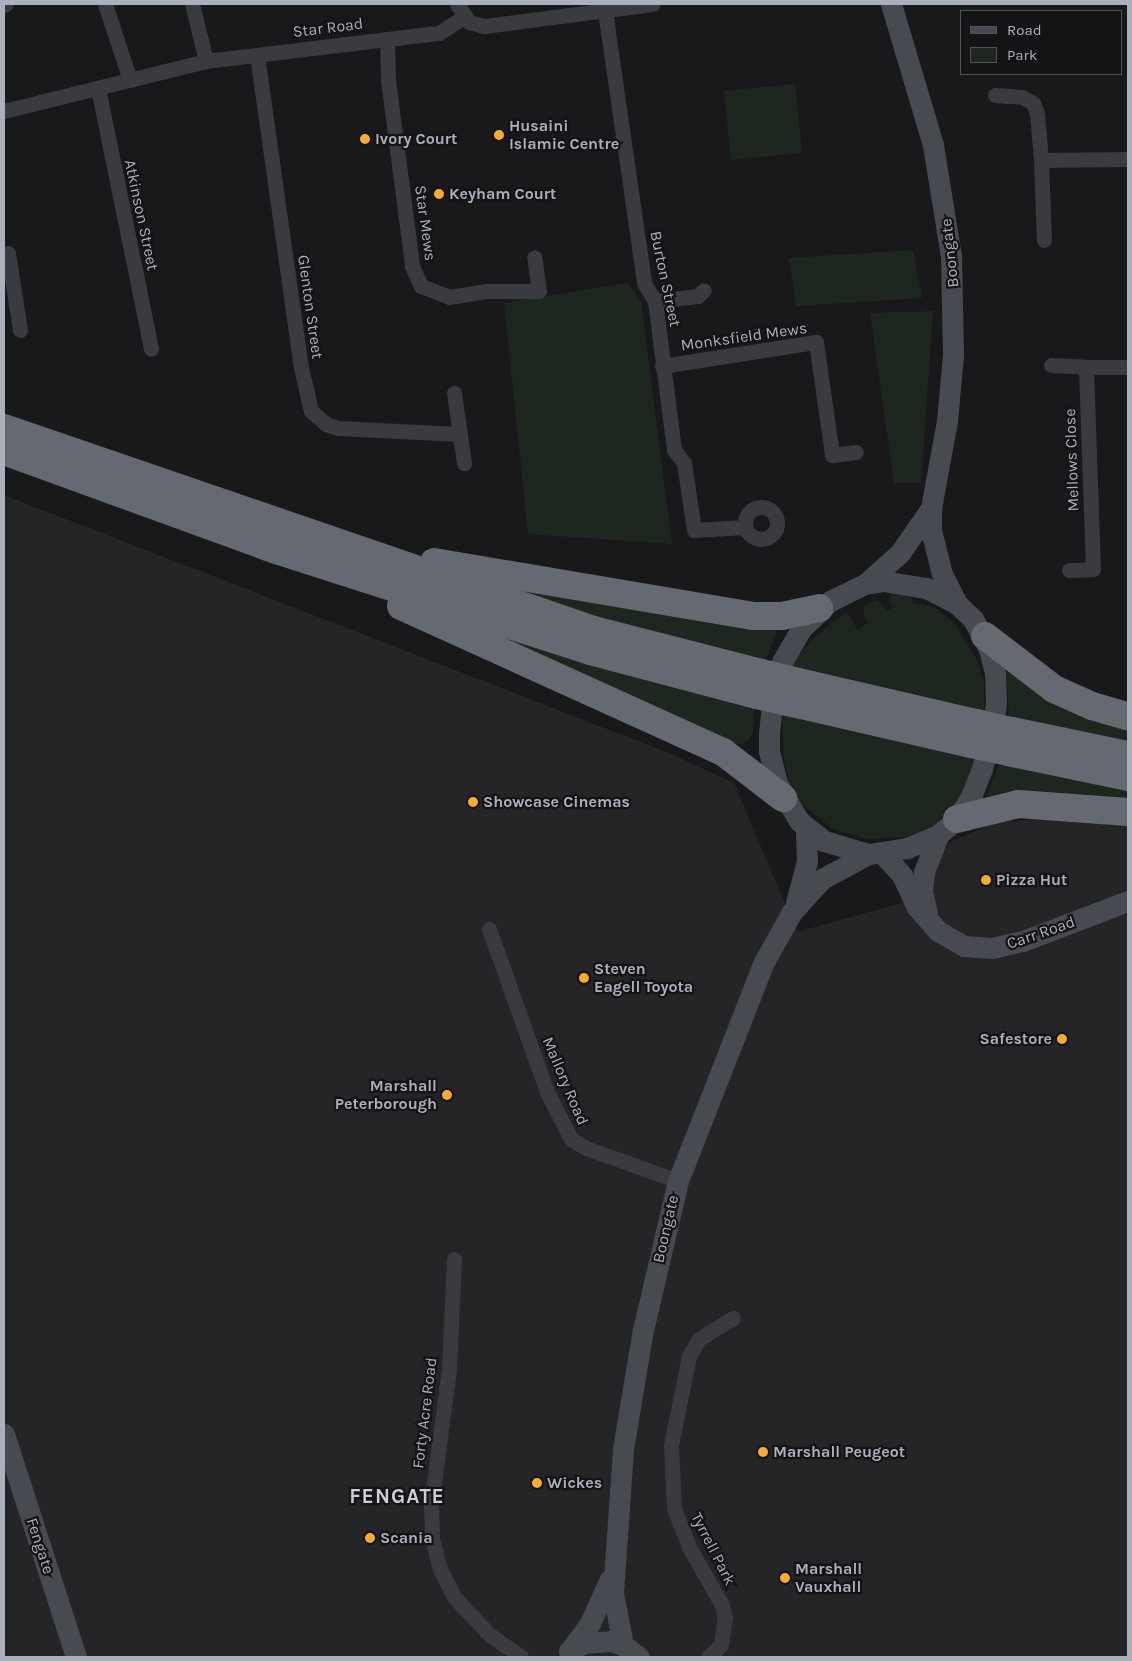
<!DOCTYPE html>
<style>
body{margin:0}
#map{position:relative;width:1132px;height:1661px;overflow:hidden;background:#19191b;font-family:Karla,sans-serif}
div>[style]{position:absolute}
.built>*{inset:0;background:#252528}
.green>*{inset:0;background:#1e271f}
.street>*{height:15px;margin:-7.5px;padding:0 7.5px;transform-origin:7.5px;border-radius:7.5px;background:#393b40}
.street>.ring{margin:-7.5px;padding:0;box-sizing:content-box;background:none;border:15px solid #393b40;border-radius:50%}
.secondary>*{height:21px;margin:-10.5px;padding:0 10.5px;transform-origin:10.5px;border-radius:10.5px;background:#474a51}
.highway>*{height:28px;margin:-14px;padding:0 14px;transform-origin:14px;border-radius:14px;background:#656972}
.highway-bridge>*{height:28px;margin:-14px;padding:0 14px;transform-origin:14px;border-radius:14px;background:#656972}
.dots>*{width:14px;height:14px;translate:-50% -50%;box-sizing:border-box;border:2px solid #141416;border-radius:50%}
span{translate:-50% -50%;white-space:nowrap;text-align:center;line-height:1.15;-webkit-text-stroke:4.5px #141416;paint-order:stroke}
.street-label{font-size:16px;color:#aab1bc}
.poi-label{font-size:16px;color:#aab1bc;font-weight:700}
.left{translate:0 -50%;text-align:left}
.right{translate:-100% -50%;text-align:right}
.district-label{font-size:21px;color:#cccfd7;font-weight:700;letter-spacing:1px}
.frame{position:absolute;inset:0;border:5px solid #aab1bc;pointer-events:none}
.legend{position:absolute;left:960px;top:10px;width:162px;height:65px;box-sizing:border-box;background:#141416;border:1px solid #505358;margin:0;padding:6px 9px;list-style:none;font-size:15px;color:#aab1bc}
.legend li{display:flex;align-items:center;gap:10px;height:25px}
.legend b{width:25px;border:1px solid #505358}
</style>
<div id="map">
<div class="built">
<i style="clip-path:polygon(4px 495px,669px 753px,734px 783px,797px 932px,930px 895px,929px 870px,948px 843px,994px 823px,1050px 818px,1128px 825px,1128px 1657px,4px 1657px)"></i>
</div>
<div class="green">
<i style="clip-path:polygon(795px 84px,802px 153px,731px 160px,724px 91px)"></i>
<i style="clip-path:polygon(913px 250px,922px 298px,796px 306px,789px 258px)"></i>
<i style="clip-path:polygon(628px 283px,641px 301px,672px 544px,528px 534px,504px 303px)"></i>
<i style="clip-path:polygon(933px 311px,921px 483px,894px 483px,870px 313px)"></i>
<i style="clip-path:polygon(511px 585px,750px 629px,777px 631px,765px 663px,509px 594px)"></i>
<i style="clip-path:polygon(894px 591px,911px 594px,913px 603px,933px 606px,956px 625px,977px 660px,984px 682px,984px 714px,791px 670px,797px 657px,817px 635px,846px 612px,858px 630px,868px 622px,863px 614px,865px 605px,878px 600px,887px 611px,892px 608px,889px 599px)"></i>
<i style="clip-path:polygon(507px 634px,754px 707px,753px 732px,748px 741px,741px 744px,730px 743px,504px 643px)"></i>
<i style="clip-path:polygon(1006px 668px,1128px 724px,1128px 746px,1009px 720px)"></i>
<i style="clip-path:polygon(782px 714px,977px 759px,957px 802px,934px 825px,906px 837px,867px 839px,833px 829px,802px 804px,790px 783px,784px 760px)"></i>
<i style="clip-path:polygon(999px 764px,1128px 785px,1128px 800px,985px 799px)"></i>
</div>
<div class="street">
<i style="left:105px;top:4px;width:80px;rotate:71.8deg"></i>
<i style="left:192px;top:4px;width:59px;rotate:76.2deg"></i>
<i style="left:457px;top:4px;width:22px;rotate:56deg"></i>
<i style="left:469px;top:22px;width:16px;rotate:15deg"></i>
<i style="left:484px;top:26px;width:170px;rotate:-7.4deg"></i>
<i style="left:4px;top:5px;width:2px;rotate:-27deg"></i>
<i style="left:605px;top:11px;width:275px;rotate:81.8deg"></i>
<i style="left:644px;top:283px;width:21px;rotate:59deg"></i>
<i style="left:655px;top:301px;width:150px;rotate:82.7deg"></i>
<i style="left:674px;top:450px;width:16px;rotate:52deg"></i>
<i style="left:684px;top:463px;width:68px;rotate:81.5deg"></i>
<i style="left:694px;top:530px;width:51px;rotate:-3.4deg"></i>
<i style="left:387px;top:39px;width:41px;rotate:88.6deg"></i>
<i style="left:388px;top:80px;width:188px;rotate:82.6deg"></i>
<i style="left:412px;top:266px;width:22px;rotate:66deg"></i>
<i style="left:421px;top:286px;width:30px;rotate:21deg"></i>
<i style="left:449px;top:297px;width:37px;rotate:-9deg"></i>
<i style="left:486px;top:291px;width:53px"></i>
<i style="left:539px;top:291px;width:34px;rotate:-98deg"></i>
<i style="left:257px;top:55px;width:315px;rotate:82deg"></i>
<i style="left:301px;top:367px;width:45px;rotate:77.2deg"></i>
<i style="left:311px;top:411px;width:20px;rotate:41deg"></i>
<i style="left:326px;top:424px;width:13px;rotate:18deg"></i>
<i style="left:338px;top:428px;width:122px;rotate:2.8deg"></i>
<i style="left:98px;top:88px;width:266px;rotate:78.5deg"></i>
<i style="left:995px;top:95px;width:27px;rotate:4deg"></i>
<i style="left:1022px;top:97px;width:13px;rotate:29deg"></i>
<i style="left:1033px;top:103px;width:11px;rotate:68deg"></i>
<i style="left:1037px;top:113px;width:47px;rotate:85.1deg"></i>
<i style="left:1041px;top:160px;width:87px;rotate:-0.7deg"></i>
<i style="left:4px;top:111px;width:208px;rotate:-13.9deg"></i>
<i style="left:206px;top:61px;width:235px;rotate:-6.9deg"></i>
<i style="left:439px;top:33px;width:31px;rotate:-33deg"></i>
<i style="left:1041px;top:160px;width:80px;rotate:87.9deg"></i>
<i style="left:8px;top:253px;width:78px;rotate:81.1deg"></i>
<i style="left:655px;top:301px;width:43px;rotate:-6.6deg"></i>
<i style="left:698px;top:296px;width:8px;rotate:-45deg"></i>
<i style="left:1051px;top:365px;width:35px;rotate:3deg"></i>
<i style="left:662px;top:366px;width:156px;rotate:-8.9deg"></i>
<i style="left:816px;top:342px;width:114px;rotate:81.9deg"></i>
<i style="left:832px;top:455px;width:24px;rotate:-7deg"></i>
<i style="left:454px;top:393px;width:71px;rotate:81.9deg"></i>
<i class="ring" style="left:745px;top:507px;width:17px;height:17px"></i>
<i style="left:1069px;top:570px;width:24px;rotate:-2deg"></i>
<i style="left:1093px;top:569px;width:202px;rotate:-92deg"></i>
<i style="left:1086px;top:367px;width:42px"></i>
<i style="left:489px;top:929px;width:173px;rotate:70.4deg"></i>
<i style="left:547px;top:1092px;width:53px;rotate:62.9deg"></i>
<i style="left:571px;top:1139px;width:17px;rotate:31deg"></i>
<i style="left:586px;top:1148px;width:98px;rotate:19.7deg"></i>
<i style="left:454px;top:1259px;width:110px;rotate:92.6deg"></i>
<i style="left:449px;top:1369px;width:138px;rotate:97.5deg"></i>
<i style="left:431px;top:1506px;width:32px;rotate:88deg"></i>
<i style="left:432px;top:1538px;width:32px;rotate:76deg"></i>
<i style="left:440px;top:1569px;width:33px;rotate:63deg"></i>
<i style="left:455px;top:1598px;width:51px;rotate:46.6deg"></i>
<i style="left:490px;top:1635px;width:38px;rotate:35deg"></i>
<i style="left:708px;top:1657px;width:18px;rotate:-43deg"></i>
<i style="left:721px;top:1645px;width:27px;rotate:-82deg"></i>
<i style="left:725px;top:1618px;width:13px;rotate:-103deg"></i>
<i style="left:722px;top:1605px;width:67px;rotate:-119.6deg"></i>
<i style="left:689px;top:1547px;width:42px;rotate:-111deg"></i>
<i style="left:674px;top:1508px;width:63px;rotate:-92.7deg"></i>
<i style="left:671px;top:1445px;width:91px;rotate:-78.6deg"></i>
<i style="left:689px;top:1356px;width:20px;rotate:-60deg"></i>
<i style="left:699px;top:1339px;width:40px;rotate:-32deg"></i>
</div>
<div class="secondary">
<i style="left:891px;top:4px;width:147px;rotate:73.4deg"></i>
<i style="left:933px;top:145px;width:112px;rotate:80.8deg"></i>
<i style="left:951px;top:256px;width:99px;rotate:88.8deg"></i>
<i style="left:953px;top:355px;width:66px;rotate:95.2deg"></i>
<i style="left:947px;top:421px;width:88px;rotate:100.4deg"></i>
<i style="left:931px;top:508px;width:22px;rotate:90deg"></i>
<i style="left:931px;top:530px;width:45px;rotate:76deg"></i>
<i style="left:942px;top:574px;width:34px;rotate:63deg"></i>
<i style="left:883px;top:581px;width:44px;rotate:9.2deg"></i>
<i style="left:926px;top:588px;width:35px;rotate:27deg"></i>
<i style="left:957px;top:604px;width:22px;rotate:43deg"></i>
<i style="left:973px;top:619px;width:34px;rotate:62deg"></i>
<i style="left:989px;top:649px;width:25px;rotate:76deg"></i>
<i style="left:995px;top:673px;width:29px;rotate:88deg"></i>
<i style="left:996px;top:702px;width:30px;rotate:96deg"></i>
<i style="left:993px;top:732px;width:39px;rotate:107deg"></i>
<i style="left:982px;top:769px;width:31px;rotate:112deg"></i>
<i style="left:970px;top:798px;width:25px;rotate:122deg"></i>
<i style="left:957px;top:819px;width:25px;rotate:140deg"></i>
<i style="left:938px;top:835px;width:34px;rotate:157deg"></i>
<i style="left:907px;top:848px;width:39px;rotate:171deg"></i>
<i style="left:868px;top:854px;width:46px;rotate:-163.5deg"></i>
<i style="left:824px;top:841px;width:32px;rotate:-141deg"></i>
<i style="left:799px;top:821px;width:44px;rotate:-120.1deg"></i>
<i style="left:777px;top:783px;width:32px;rotate:-104deg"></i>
<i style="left:769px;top:752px;width:19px;rotate:-90deg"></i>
<i style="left:769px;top:733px;width:47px;rotate:-83.9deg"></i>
<i style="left:774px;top:686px;width:25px;rotate:-72deg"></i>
<i style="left:782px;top:662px;width:38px;rotate:-60deg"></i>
<i style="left:801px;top:629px;width:40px;rotate:-44deg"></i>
<i style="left:830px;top:601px;width:39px;rotate:-26deg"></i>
<i style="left:865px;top:584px;width:18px;rotate:-9deg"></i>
<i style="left:865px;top:584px;width:47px;rotate:-41.5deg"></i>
<i style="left:900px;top:553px;width:55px;rotate:-55.4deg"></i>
<i style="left:882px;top:853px;width:30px;rotate:48deg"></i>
<i style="left:902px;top:875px;width:35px;rotate:65deg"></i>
<i style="left:917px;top:907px;width:32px;rotate:49deg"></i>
<i style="left:938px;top:931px;width:30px;rotate:30deg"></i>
<i style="left:964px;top:946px;width:28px;rotate:4deg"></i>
<i style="left:992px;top:948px;width:32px;rotate:-13deg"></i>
<i style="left:1023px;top:941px;width:112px;rotate:-20.9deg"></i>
<i style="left:796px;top:903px;width:43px;rotate:-75.3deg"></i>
<i style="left:807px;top:861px;width:34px;rotate:-92deg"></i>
<i style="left:927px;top:913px;width:23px;rotate:-103deg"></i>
<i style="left:922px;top:891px;width:19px;rotate:-84deg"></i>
<i style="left:924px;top:872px;width:40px;rotate:-69deg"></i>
<i style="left:4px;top:1434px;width:234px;rotate:72.1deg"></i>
<i style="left:623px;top:1645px;width:53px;rotate:-100.9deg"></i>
<i style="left:613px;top:1593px;width:144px;rotate:-86deg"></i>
<i style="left:623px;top:1449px;width:121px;rotate:-80.5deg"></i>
<i style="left:643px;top:1330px;width:153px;rotate:-76.8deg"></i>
<i style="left:678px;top:1181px;width:235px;rotate:-68.6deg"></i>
<i style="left:764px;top:962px;width:57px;rotate:-60.8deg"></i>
<i style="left:792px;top:912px;width:45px;rotate:-47.7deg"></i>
<i style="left:822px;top:879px;width:52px;rotate:-28.5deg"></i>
<i style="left:572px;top:1648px;width:31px;rotate:-54deg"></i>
<i style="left:590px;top:1623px;width:48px;rotate:-65.6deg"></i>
<i style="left:569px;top:1651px;width:17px;rotate:-28deg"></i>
<i style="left:584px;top:1643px;width:27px;rotate:-4deg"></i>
<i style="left:611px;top:1641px;width:13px;rotate:18deg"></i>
<i style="left:623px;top:1645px;width:20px;rotate:37deg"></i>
</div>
<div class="highway">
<i style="left:4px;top:428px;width:624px;rotate:18.9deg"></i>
<i style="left:594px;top:630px;width:173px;rotate:14.4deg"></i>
<i style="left:4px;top:451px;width:289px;rotate:20deg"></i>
<i style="left:276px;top:550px;width:330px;rotate:17.8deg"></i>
<i style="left:590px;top:651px;width:173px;rotate:14.8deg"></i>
<i style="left:434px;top:562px;width:323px;rotate:9.6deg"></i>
<i style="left:752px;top:616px;width:30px"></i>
<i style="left:782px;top:616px;width:38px;rotate:-12deg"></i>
<i style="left:401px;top:606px;width:354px;rotate:24.4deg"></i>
<i style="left:723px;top:752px;width:76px;rotate:37.5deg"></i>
<i style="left:985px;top:636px;width:87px;rotate:37.5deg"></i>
<i style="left:1054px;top:689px;width:42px;rotate:24.1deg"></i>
<i style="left:1092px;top:706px;width:37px;rotate:16deg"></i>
<i style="left:798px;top:682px;width:183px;rotate:13deg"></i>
<i style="left:793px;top:703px;width:183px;rotate:13deg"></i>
<i style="left:1012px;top:731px;width:118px;rotate:11.7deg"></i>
<i style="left:1008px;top:752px;width:123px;rotate:11.8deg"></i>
<i style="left:957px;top:819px;width:63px;rotate:-13.8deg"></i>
<i style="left:1018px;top:804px;width:110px;rotate:4.2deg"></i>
</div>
<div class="highway-bridge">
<i style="left:762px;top:673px;width:37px;rotate:14deg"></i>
<i style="left:757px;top:695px;width:37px;rotate:13deg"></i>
<i style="left:976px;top:723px;width:37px;rotate:13deg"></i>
<i style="left:971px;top:744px;width:38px;rotate:12deg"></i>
</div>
<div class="dots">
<i style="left:499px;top:135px;background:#fdab2e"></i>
<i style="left:365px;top:139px;background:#fdab2e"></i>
<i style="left:439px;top:194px;background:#fdab2e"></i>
<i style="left:473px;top:802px;background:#fdab2e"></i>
<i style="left:986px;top:880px;background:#fdab2e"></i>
<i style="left:584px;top:978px;background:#fdab2e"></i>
<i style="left:1062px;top:1039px;background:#fdab2e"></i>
<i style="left:447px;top:1095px;background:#fdab2e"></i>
<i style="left:763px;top:1452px;background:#fdab2e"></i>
<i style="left:537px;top:1483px;background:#fdab2e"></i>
<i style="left:370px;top:1538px;background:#fdab2e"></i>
<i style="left:785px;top:1578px;background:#fdab2e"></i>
</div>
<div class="street-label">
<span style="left:328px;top:28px;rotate:-7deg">Star Road</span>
<span style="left:141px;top:215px;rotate:78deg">Atkinson Street</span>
<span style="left:425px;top:223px;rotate:82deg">Star Mews</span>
<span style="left:950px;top:253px;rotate:-96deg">Boongate</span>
<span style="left:665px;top:279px;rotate:78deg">Burton Street</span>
<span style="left:310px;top:307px;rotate:82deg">Glenton Street</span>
<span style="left:744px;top:337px;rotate:-8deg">Monksfield Mews</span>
<span style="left:1072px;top:460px;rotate:-92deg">Mellows Close</span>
<span style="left:1041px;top:933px;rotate:-19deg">Carr Road</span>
<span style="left:565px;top:1081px;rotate:67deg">Mallory Road</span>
<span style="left:666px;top:1229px;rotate:-77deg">Boongate</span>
<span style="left:425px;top:1413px;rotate:-83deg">Forty Acre Road</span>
<span style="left:40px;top:1546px;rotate:72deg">Fengate</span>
<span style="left:713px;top:1549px;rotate:63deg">Tyrrell Park</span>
</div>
<div class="poi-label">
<span class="left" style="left:509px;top:135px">Husaini<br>Islamic Centre</span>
<span class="left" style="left:375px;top:139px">Ivory Court</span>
<span class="left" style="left:449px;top:194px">Keyham Court</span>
<span class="left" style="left:483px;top:802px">Showcase Cinemas</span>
<span class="left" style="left:996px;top:880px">Pizza Hut</span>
<span class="left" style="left:594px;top:978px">Steven<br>Eagell Toyota</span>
<span class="right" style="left:1052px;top:1039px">Safestore</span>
<span class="right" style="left:437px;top:1095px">Marshall<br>Peterborough</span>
<span class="left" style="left:773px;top:1452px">Marshall Peugeot</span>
<span class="left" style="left:547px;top:1483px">Wickes</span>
<span class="left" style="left:380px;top:1538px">Scania</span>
<span class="left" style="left:795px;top:1578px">Marshall<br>Vauxhall</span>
</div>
<div class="district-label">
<span style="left:397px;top:1496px">FENGATE</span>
</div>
<div class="frame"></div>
<ul class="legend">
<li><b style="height:6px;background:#474a51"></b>Road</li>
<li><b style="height:14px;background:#1e271f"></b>Park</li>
</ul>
</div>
